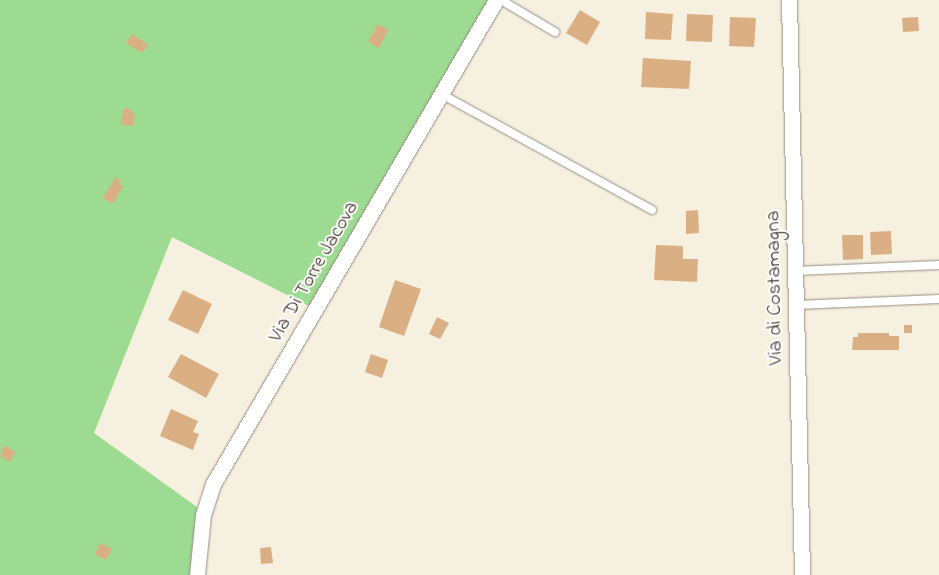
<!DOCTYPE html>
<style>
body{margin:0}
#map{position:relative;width:939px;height:575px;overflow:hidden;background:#f6f0e1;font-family:"Indie Flower",sans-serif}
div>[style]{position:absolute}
.green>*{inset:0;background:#9cdb91}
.building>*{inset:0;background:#dbaf84}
.roads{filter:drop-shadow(0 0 1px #988d80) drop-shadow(0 0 1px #988d80)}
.lane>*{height:8px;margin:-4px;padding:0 4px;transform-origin:4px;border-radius:4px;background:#fff}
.street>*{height:15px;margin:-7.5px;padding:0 7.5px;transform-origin:7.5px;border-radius:7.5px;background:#fff}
span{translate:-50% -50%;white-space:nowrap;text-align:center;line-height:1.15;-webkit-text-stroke:4px #fff;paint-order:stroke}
.street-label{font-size:20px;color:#3b2a1e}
</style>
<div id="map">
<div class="green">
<i style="clip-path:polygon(0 0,496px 0,315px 309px,172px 237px,94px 433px,197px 507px,192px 575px,0 575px)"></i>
</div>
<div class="building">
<i style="clip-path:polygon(580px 10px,600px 22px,587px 45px,566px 33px)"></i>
<i style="clip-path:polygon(646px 12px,673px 14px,671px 40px,645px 39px)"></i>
<i style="clip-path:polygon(687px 14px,713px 15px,712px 42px,686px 41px)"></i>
<i style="clip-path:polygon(730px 17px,756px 18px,754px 47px,729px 46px)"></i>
<i style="clip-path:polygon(918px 17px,919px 31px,903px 32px,902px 18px)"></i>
<i style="clip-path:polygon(378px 24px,388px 30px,379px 48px,368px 42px)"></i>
<i style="clip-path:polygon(132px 34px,148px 45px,142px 53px,126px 43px)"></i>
<i style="clip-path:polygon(643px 58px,691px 61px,689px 89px,641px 87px)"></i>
<i style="clip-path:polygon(124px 108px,132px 110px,132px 113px,135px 114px,133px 126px,121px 124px)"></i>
<i style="clip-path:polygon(116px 177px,121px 181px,119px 184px,123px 186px,113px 204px,103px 198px)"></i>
<i style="clip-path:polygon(698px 210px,699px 233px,686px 234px,686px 211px)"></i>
<i style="clip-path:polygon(891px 231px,892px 254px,871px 255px,870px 232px)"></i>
<i style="clip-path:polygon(842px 235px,863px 235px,863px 259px,843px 260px)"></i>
<i style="clip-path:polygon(656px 245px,683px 246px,683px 259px,698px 259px,697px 282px,654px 280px)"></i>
<i style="clip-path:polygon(395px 280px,421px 289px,404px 336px,379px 327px)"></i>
<i style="clip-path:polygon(183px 290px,212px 304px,198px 334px,168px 320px)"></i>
<i style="clip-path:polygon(437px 317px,449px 323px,440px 339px,429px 334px)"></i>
<i style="clip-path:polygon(904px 325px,912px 325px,912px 333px,904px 333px)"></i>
<i style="clip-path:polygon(858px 333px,889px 333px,889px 336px,899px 336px,899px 350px,852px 350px,853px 337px,858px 337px)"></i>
<i style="clip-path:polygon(181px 354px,219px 374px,206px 398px,168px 377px)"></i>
<i style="clip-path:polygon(371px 354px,388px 360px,382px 378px,365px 372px)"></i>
<i style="clip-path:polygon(171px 409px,198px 421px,193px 432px,199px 434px,193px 450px,160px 436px)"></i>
<i style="clip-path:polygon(4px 445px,15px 452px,10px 462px,0 456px)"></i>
<i style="clip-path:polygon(100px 543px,112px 549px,106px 560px,95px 554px)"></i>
<i style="clip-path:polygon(271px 547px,273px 563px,261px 564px,260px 548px)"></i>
</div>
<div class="roads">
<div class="lane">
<i style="left:501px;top:0;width:63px;rotate:30.7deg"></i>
<i style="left:441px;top:94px;width:241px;rotate:28.8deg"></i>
<i style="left:795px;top:271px;width:144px;rotate:-2.4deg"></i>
<i style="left:796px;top:305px;width:143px;rotate:-2.4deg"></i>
</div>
<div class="street">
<i style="left:789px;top:0;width:575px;rotate:88.7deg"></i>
<i style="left:197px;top:575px;width:60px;rotate:-84.3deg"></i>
<i style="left:203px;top:515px;width:33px;rotate:-72deg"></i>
<i style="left:213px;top:484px;width:561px;rotate:-59.68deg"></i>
</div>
</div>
<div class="street-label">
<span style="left:314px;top:272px;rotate:-60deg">Via Di Torre Jacova</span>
<span style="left:775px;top:288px;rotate:-91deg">Via di Costamagna</span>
</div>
</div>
